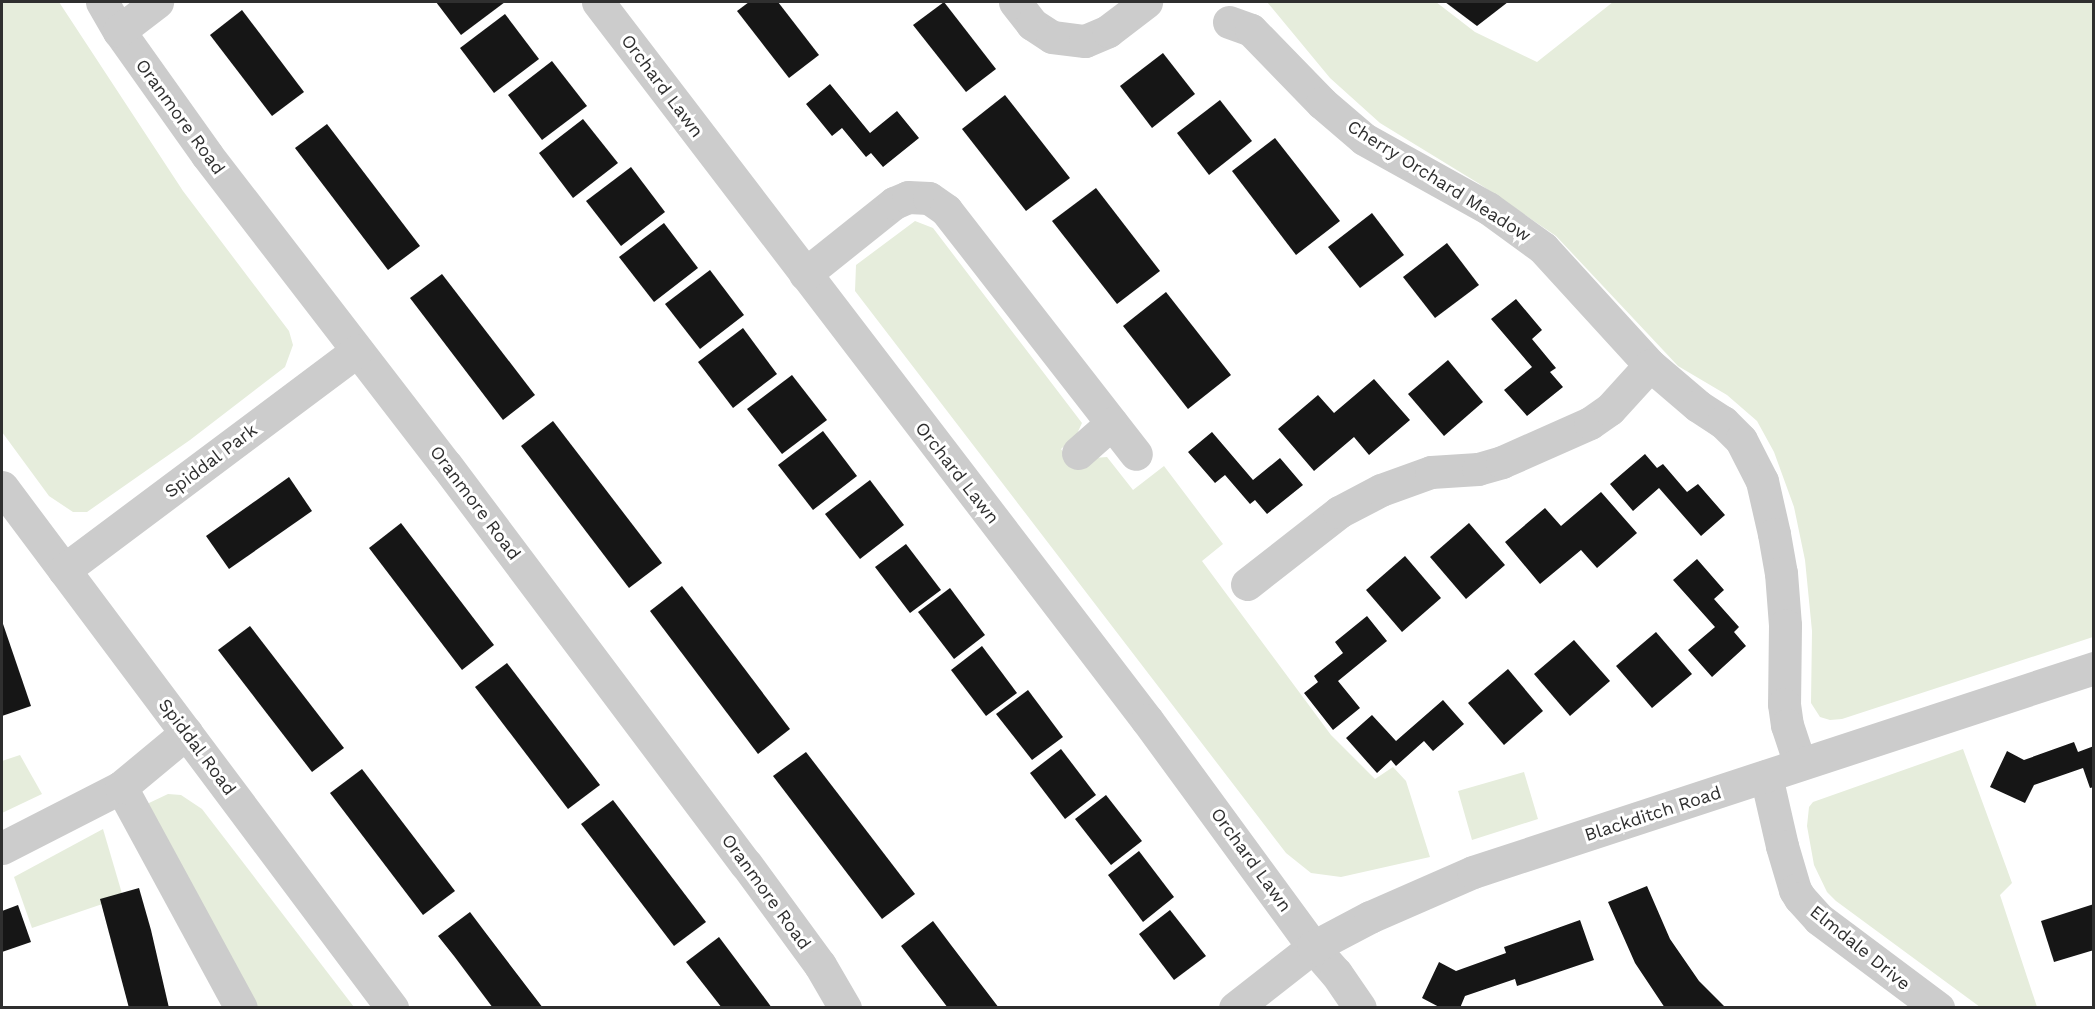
<!DOCTYPE html>
<style>
body{margin:0}
#map{position:relative;width:2095px;height:1009px;overflow:hidden;background:#fff;font-family:"Work Sans",sans-serif}
div>[style]{position:absolute}
.green>*{inset:0;background:#e6eddc}
.building>*{inset:0;background:#161616}
.minor>*{height:33px;margin:-16.5px;padding:0 16.5px;transform-origin:16.5px;border-radius:16.5px;background:#ccc}
span{translate:-50% -50%;white-space:nowrap;text-align:center;line-height:1.15;-webkit-text-stroke:6px #fff;paint-order:stroke}
.street-label{font-size:18px;color:#2f2f2f}
.frame{position:absolute;inset:0;border:3px solid #2f2f2f;pointer-events:none}
</style>
<div id="map">
<div class="green">
<i style="clip-path:polygon(2px 2px,59px 2px,183px 191px,289px 331px,293px 345px,285px 367px,190px 440px,87px 512px,73px 512px,49px 496px,2px 432px)"></i>
<i style="clip-path:polygon(1267px 2px,1436px 2px,1475px 32px,1537px 62px,1613px 2px,2093px 2px,2093px 637px,1842px 719px,1830px 720px,1820px 717px,1811px 703px,1812px 631px,1805px 560px,1794px 507px,1774px 452px,1757px 421px,1727px 395px,1678px 366px,1556px 236px,1478px 183px,1380px 123px,1330px 78px)"></i>
<i style="clip-path:polygon(915px 221px,933px 228px,1082px 423px,1076px 436px,1061px 449px,1078px 470px,1094px 458px,1107px 457px,1133px 490px,1164px 466px,1223px 544px,1202px 561px,1331px 735px,1375px 779px,1393px 767px,1406px 781px,1430px 857px,1341px 877px,1311px 873px,1286px 853px,855px 291px,856px 265px)"></i>
<i style="clip-path:polygon(1963px 749px,2012px 883px,2000px 895px,2037px 1007px,1980px 1007px,1836px 901px,1827px 892px,1814px 865px,1807px 826px,1809px 807px,1813px 802px)"></i>
<i style="clip-path:polygon(20px 755px,42px 794px,2px 813px,2px 761px)"></i>
<i style="clip-path:polygon(1524px 772px,1538px 819px,1472px 840px,1458px 791px)"></i>
<i style="clip-path:polygon(168px 794px,181px 795px,202px 809px,354px 1007px,256px 1007px,145px 808px,149px 803px)"></i>
<i style="clip-path:polygon(103px 829px,123px 897px,32px 928px,14px 877px)"></i>
</div>
<div class="building">
<i style="clip-path:polygon(436px 2px,505px 2px,461px 35px)"></i>
<i style="clip-path:polygon(749px 2px,778px 2px,819px 55px,789px 78px,737px 11px)"></i>
<i style="clip-path:polygon(944px 2px,996px 69px,966px 92px,913px 25px)"></i>
<i style="clip-path:polygon(1445px 2px,1508px 2px,1477px 26px)"></i>
<i style="clip-path:polygon(242px 10px,304px 92px,272px 116px,210px 35px)"></i>
<i style="clip-path:polygon(505px 14px,539px 59px,494px 93px,460px 48px)"></i>
<i style="clip-path:polygon(1163px 53px,1195px 94px,1152px 128px,1120px 86px)"></i>
<i style="clip-path:polygon(552px 61px,587px 106px,542px 140px,508px 95px)"></i>
<i style="clip-path:polygon(830px 84px,870px 133px,897px 111px,919px 138px,883px 167px,871px 153px,866px 157px,842px 128px,832px 136px,806px 104px)"></i>
<i style="clip-path:polygon(1005px 95px,1070px 178px,1026px 211px,962px 129px)"></i>
<i style="clip-path:polygon(1220px 100px,1252px 141px,1209px 175px,1177px 133px)"></i>
<i style="clip-path:polygon(583px 119px,618px 163px,573px 198px,539px 153px)"></i>
<i style="clip-path:polygon(327px 124px,420px 246px,388px 270px,295px 148px)"></i>
<i style="clip-path:polygon(1275px 138px,1340px 221px,1296px 255px,1232px 171px)"></i>
<i style="clip-path:polygon(631px 167px,665px 212px,621px 246px,586px 201px)"></i>
<i style="clip-path:polygon(1096px 188px,1160px 271px,1117px 304px,1052px 221px)"></i>
<i style="clip-path:polygon(1372px 213px,1404px 255px,1360px 288px,1328px 247px)"></i>
<i style="clip-path:polygon(664px 223px,698px 268px,654px 302px,619px 257px)"></i>
<i style="clip-path:polygon(1447px 243px,1479px 285px,1435px 318px,1403px 277px)"></i>
<i style="clip-path:polygon(710px 270px,744px 315px,700px 349px,665px 304px)"></i>
<i style="clip-path:polygon(442px 274px,535px 395px,503px 420px,410px 298px)"></i>
<i style="clip-path:polygon(1166px 292px,1231px 375px,1188px 409px,1123px 326px)"></i>
<i style="clip-path:polygon(1516px 299px,1542px 330px,1532px 339px,1556px 368px,1550px 372px,1563px 387px,1527px 416px,1504px 390px,1532px 367px,1491px 319px)"></i>
<i style="clip-path:polygon(743px 328px,777px 374px,733px 408px,698px 362px)"></i>
<i style="clip-path:polygon(1448px 360px,1483px 402px,1444px 436px,1408px 394px)"></i>
<i style="clip-path:polygon(792px 375px,827px 420px,782px 454px,747px 409px)"></i>
<i style="clip-path:polygon(1374px 379px,1410px 420px,1369px 455px,1354px 437px,1314px 471px,1278px 429px,1318px 395px,1334px 413px)"></i>
<i style="clip-path:polygon(553px 421px,662px 563px,629px 588px,521px 446px)"></i>
<i style="clip-path:polygon(823px 431px,857px 476px,813px 510px,778px 465px)"></i>
<i style="clip-path:polygon(1212px 432px,1253px 480px,1280px 458px,1303px 485px,1267px 514px,1255px 500px,1250px 504px,1225px 475px,1215px 483px,1188px 452px)"></i>
<i style="clip-path:polygon(1645px 454px,1657px 468px,1663px 464px,1687px 492px,1698px 484px,1725px 515px,1701px 536px,1659px 488px,1633px 511px,1610px 484px)"></i>
<i style="clip-path:polygon(289px 477px,312px 511px,229px 569px,206px 536px)"></i>
<i style="clip-path:polygon(870px 480px,904px 525px,860px 559px,825px 514px)"></i>
<i style="clip-path:polygon(1601px 492px,1637px 533px,1597px 568px,1581px 550px,1540px 584px,1505px 542px,1545px 508px,1561px 526px)"></i>
<i style="clip-path:polygon(401px 523px,494px 645px,462px 670px,369px 548px)"></i>
<i style="clip-path:polygon(1469px 523px,1505px 565px,1466px 599px,1430px 557px)"></i>
<i style="clip-path:polygon(906px 544px,941px 590px,910px 613px,875px 567px)"></i>
<i style="clip-path:polygon(1405px 556px,1441px 598px,1402px 632px,1366px 590px)"></i>
<i style="clip-path:polygon(1697px 559px,1724px 590px,1714px 599px,1739px 627px,1734px 632px,1746px 646px,1712px 677px,1688px 650px,1715px 627px,1673px 580px)"></i>
<i style="clip-path:polygon(682px 586px,790px 729px,758px 754px,650px 611px)"></i>
<i style="clip-path:polygon(950px 588px,985px 635px,954px 659px,918px 612px)"></i>
<i style="clip-path:polygon(1367px 616px,1387px 641px,1338px 681px,1360px 708px,1333px 730px,1304px 693px,1318px 682px,1314px 676px,1343px 653px,1335px 642px)"></i>
<i style="clip-path:polygon(2px 621px,31px 706px,2px 716px)"></i>
<i style="clip-path:polygon(250px 626px,344px 748px,312px 772px,218px 650px)"></i>
<i style="clip-path:polygon(1656px 632px,1692px 674px,1652px 708px,1616px 666px)"></i>
<i style="clip-path:polygon(1574px 640px,1610px 681px,1570px 716px,1534px 674px)"></i>
<i style="clip-path:polygon(982px 646px,1017px 693px,986px 716px,951px 670px)"></i>
<i style="clip-path:polygon(507px 663px,600px 785px,568px 809px,475px 687px)"></i>
<i style="clip-path:polygon(1508px 669px,1543px 711px,1504px 745px,1468px 703px)"></i>
<i style="clip-path:polygon(1028px 690px,1063px 737px,1032px 760px,996px 714px)"></i>
<i style="clip-path:polygon(1443px 700px,1464px 724px,1433px 751px,1424px 741px,1396px 766px,1391px 760px,1377px 773px,1346px 738px,1372px 715px,1396px 741px)"></i>
<i style="clip-path:polygon(2074px 742px,2078px 752px,2094px 746px,2094px 787px,2090px 788px,2083px 768px,2034px 785px,2025px 803px,1990px 787px,2007px 751px,2024px 760px)"></i>
<i style="clip-path:polygon(1061px 749px,1096px 795px,1065px 819px,1030px 773px)"></i>
<i style="clip-path:polygon(806px 752px,915px 894px,882px 919px,773px 776px)"></i>
<i style="clip-path:polygon(362px 769px,455px 891px,423px 915px,330px 793px)"></i>
<i style="clip-path:polygon(1106px 795px,1142px 841px,1111px 865px,1075px 819px)"></i>
<i style="clip-path:polygon(613px 800px,706px 922px,674px 946px,581px 824px)"></i>
<i style="clip-path:polygon(1139px 851px,1174px 897px,1143px 922px,1108px 875px)"></i>
<i style="clip-path:polygon(1647px 886px,1670px 939px,1699px 981px,1726px 1008px,1665px 1008px,1635px 963px,1608px 902px)"></i>
<i style="clip-path:polygon(139px 888px,151px 930px,169px 1008px,129px 1008px,100px 899px)"></i>
<i style="clip-path:polygon(2094px 904px,2094px 950px,2054px 962px,2041px 921px)"></i>
<i style="clip-path:polygon(18px 905px,31px 942px,2px 952px,2px 911px)"></i>
<i style="clip-path:polygon(1170px 910px,1206px 956px,1174px 980px,1139px 934px)"></i>
<i style="clip-path:polygon(470px 912px,485px 932px,543px 1008px,493px 1008px,454px 956px,438px 936px)"></i>
<i style="clip-path:polygon(1580px 920px,1594px 960px,1517px 986px,1515px 979px,1465px 996px,1460px 1008px,1441px 1008px,1422px 998px,1439px 962px,1456px 971px,1506px 953px,1504px 947px)"></i>
<i style="clip-path:polygon(933px 921px,951px 945px,999px 1008px,948px 1008px,919px 970px,901px 946px)"></i>
<i style="clip-path:polygon(719px 937px,734px 957px,772px 1008px,722px 1008px,686px 962px)"></i>
</div>
<div class="minor">
<i style="left:102px;top:2px;width:34px;rotate:60deg"></i>
<i style="left:119px;top:31px;width:152px;rotate:54.6deg"></i>
<i style="left:207px;top:155px;width:391px;rotate:52.4deg"></i>
<i style="left:446px;top:465px;width:499px;rotate:53.1deg"></i>
<i style="left:746px;top:864px;width:125px;rotate:53.8deg"></i>
<i style="left:820px;top:965px;width:50px;rotate:59.8deg"></i>
<i style="left:598px;top:2px;width:904px;rotate:52.6deg"></i>
<i style="left:1147px;top:720px;width:281px;rotate:53.8deg"></i>
<i style="left:1313px;top:947px;width:35px;rotate:49deg"></i>
<i style="left:1336px;top:973px;width:42px;rotate:55.6deg"></i>
<i style="left:1015px;top:2px;width:28px;rotate:52deg"></i>
<i style="left:1032px;top:24px;width:24px;rotate:33deg"></i>
<i style="left:1052px;top:37px;width:33px;rotate:7deg"></i>
<i style="left:1085px;top:41px;width:25px;rotate:-23deg"></i>
<i style="left:1108px;top:31px;width:48px;rotate:-37.3deg"></i>
<i style="left:1229px;top:22px;width:23px;rotate:20deg"></i>
<i style="left:1251px;top:30px;width:102px;rotate:45.8deg"></i>
<i style="left:1322px;top:103px;width:55px;rotate:40.6deg"></i>
<i style="left:1364px;top:139px;width:142px;rotate:29.1deg"></i>
<i style="left:1488px;top:208px;width:68px;rotate:36deg"></i>
<i style="left:1543px;top:248px;width:159px;rotate:47.6deg"></i>
<i style="left:1650px;top:365px;width:63px;rotate:40.5deg"></i>
<i style="left:1698px;top:406px;width:30px;rotate:33deg"></i>
<i style="left:1723px;top:422px;width:25px;rotate:45deg"></i>
<i style="left:1741px;top:440px;width:46px;rotate:62.9deg"></i>
<i style="left:1762px;top:481px;width:54px;rotate:77.2deg"></i>
<i style="left:1774px;top:534px;width:40px;rotate:80deg"></i>
<i style="left:1781px;top:573px;width:52px;rotate:85.6deg"></i>
<i style="left:1785px;top:625px;width:79px;rotate:90.7deg"></i>
<i style="left:1784px;top:704px;width:21px;rotate:82deg"></i>
<i style="left:1787px;top:725px;width:41px;rotate:71.6deg"></i>
<i style="left:119px;top:31px;width:48px;rotate:-37.3deg"></i>
<i style="left:805px;top:274px;width:114px;rotate:-38.6deg"></i>
<i style="left:894px;top:203px;width:15px;rotate:-23deg"></i>
<i style="left:908px;top:197px;width:21px;rotate:3deg"></i>
<i style="left:929px;top:198px;width:21px;rotate:35deg"></i>
<i style="left:946px;top:210px;width:309px;rotate:52.1deg"></i>
<i style="left:1078px;top:453px;width:45px;rotate:-41.4deg"></i>
<i style="left:2px;top:487px;width:651px;rotate:53.18deg"></i>
<i style="left:64px;top:570px;width:366px;rotate:-36.8deg"></i>
<i style="left:1247px;top:584px;width:117px;rotate:-38deg"></i>
<i style="left:1339px;top:512px;width:47px;rotate:-27.6deg"></i>
<i style="left:1381px;top:490px;width:53px;rotate:-19.8deg"></i>
<i style="left:1431px;top:472px;width:47px;rotate:-3.7deg"></i>
<i style="left:1478px;top:469px;width:25px;rotate:-16deg"></i>
<i style="left:1502px;top:462px;width:96px;rotate:-23.9deg"></i>
<i style="left:1590px;top:423px;width:24px;rotate:-35deg"></i>
<i style="left:1610px;top:409px;width:59px;rotate:-47.7deg"></i>
<i style="left:1766px;top:776px;width:72px;rotate:77.1deg"></i>
<i style="left:1782px;top:846px;width:46px;rotate:73.5deg"></i>
<i style="left:1795px;top:890px;width:9px;rotate:58deg"></i>
<i style="left:1800px;top:898px;width:28px;rotate:48deg"></i>
<i style="left:1819px;top:919px;width:149px;rotate:36.8deg"></i>
<i style="left:121px;top:787px;width:251px;rotate:61.5deg"></i>
<i style="left:2px;top:848px;width:134px;rotate:-27.1deg"></i>
<i style="left:121px;top:787px;width:85px;rotate:-39.7deg"></i>
<i style="left:1235px;top:1008px;width:99px;rotate:-38deg"></i>
<i style="left:1313px;top:947px;width:64px;rotate:-27.8deg"></i>
<i style="left:1370px;top:917px;width:112px;rotate:-23.6deg"></i>
<i style="left:1473px;top:872px;width:654px;rotate:-18.19deg"></i>
</div>
<div class="street-label">
<span style="left:662px;top:86px;rotate:53deg">Orchard Lawn</span>
<span style="left:180px;top:117px;rotate:54deg">Oranmore Road</span>
<span style="left:1439px;top:181px;rotate:32deg">Cherry Orchard Meadow</span>
<span style="left:211px;top:461px;rotate:-37deg">Spiddal Park</span>
<span style="left:957px;top:473px;rotate:52deg">Orchard Lawn</span>
<span style="left:475px;top:503px;rotate:53deg">Oranmore Road</span>
<span style="left:197px;top:747px;rotate:53deg">Spiddal Road</span>
<span style="left:1653px;top:814px;rotate:-18deg">Blackditch Road</span>
<span style="left:1251px;top:860px;rotate:54deg">Orchard Lawn</span>
<span style="left:766px;top:892px;rotate:54deg">Oranmore Road</span>
<span style="left:1860px;top:948px;rotate:39deg">Elmdale Drive</span>
</div>
<div class="frame"></div>
</div>
